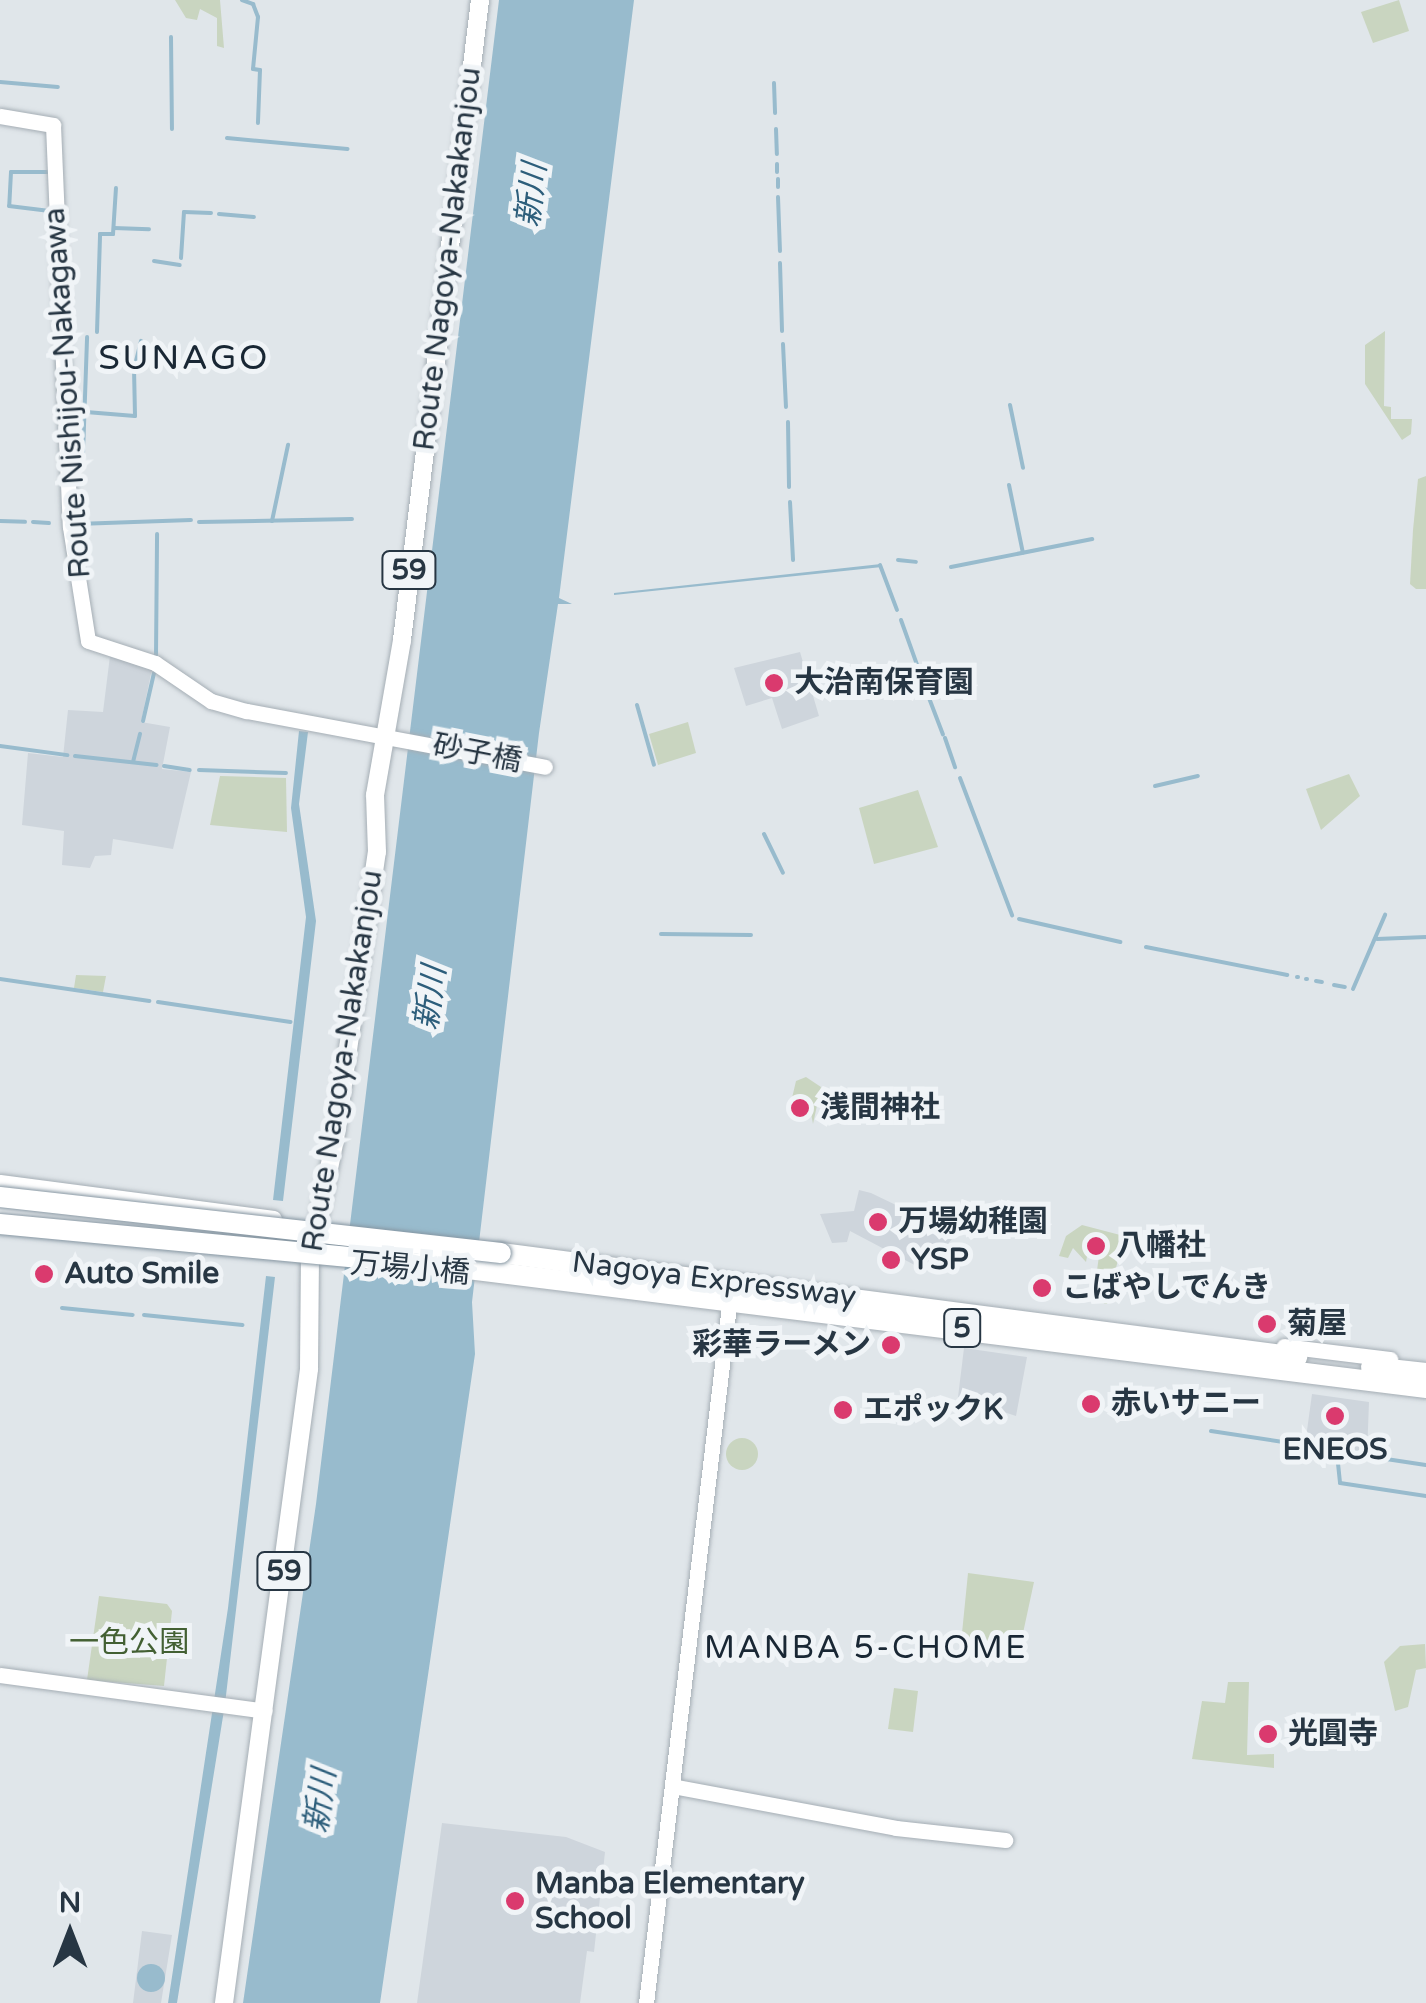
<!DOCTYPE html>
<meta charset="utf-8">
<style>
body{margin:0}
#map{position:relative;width:1426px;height:2003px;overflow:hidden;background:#e0e6ea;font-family:"Varela Round","Noto Sans JP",sans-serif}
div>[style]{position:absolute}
.built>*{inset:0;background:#ced5dc}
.green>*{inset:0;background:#c9d5c0}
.round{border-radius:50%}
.water>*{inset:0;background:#98bbcd}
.stream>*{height:4px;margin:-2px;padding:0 2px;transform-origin:2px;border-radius:2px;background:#98bbcd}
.roads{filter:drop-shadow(0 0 2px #a5aeb5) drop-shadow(0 0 2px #a5aeb5)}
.secondary>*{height:15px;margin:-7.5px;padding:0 7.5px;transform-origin:7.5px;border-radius:7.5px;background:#fff}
.primary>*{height:18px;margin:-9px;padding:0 9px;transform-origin:9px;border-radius:9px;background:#fff}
.highway>*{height:20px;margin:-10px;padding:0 10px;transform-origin:10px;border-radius:10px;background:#fff}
.bridges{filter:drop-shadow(0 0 2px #8696a2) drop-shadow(0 0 2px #8696a2)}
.highway-bridge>*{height:20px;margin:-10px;padding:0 10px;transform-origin:10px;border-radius:10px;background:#fff}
.dots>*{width:28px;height:28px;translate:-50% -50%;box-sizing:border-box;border:5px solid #f0f4f7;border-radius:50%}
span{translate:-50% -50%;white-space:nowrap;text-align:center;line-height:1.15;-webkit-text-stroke:10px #f0f4f7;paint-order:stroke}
.shield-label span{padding:2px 8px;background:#f0f4f7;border:2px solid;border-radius:8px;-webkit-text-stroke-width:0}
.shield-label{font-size:28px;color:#273643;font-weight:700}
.street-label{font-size:30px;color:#273643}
.poi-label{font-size:30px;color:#273643;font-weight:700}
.left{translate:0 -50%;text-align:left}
.right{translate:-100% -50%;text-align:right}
.park-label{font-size:30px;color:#436033}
.water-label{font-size:32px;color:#2d5e7b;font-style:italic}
.neighbourhood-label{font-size:32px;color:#192734;letter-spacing:2.5px}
.quarter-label{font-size:35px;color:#192734;letter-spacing:2.5px}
.north{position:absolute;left:20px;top:1883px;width:100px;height:100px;-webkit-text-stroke:8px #f0f4f7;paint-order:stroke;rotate:0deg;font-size:28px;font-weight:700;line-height:40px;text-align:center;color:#273643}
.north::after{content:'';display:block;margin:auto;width:35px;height:45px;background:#273643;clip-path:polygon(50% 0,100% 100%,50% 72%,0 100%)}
</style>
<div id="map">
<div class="built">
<i style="clip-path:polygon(800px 652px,819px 716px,782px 729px,772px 698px,746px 706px,734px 668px)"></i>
<i style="clip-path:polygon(110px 656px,152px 669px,141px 722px,170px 727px,162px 769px,191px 772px,173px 849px,113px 839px,111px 855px,95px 856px,90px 868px,62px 865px,64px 831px,22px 825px,28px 753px,63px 757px,68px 710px,103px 712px)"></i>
<i style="clip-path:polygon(859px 1190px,871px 1193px,956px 1234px,926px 1271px,850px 1231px,847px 1242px,832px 1243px,820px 1214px,854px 1211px)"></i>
<i style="clip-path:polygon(964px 1348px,1027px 1357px,1016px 1416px,958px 1397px)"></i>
<i style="clip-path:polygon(1312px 1394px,1369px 1402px,1367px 1455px,1305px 1445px)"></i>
<i style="clip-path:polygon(442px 1823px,566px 1837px,605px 1852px,594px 1952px,587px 1951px,580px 2003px,417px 2003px)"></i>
<i style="clip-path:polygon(142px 1931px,172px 1935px,161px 2003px,133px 2003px)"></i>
</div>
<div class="green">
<i style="clip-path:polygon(175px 0,220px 0,224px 48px,217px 46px,217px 18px,200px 9px,197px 20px,186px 18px)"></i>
<i style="clip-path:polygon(1399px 0,1409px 31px,1373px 43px,1361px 12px)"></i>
<i style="clip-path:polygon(1385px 331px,1384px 406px,1391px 407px,1391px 419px,1412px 419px,1411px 434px,1402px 440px,1365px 384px,1365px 345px)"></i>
<i style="clip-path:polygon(1426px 476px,1426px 589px,1416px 589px,1410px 584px,1413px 530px,1418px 479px)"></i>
<i style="clip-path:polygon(688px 722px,696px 753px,658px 765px,649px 734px)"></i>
<i style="clip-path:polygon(1349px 774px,1360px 796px,1321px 830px,1306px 789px)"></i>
<i style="clip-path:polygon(220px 776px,286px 778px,287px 832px,210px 825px)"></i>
<i style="clip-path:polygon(918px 790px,938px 847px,874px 864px,859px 808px)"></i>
<i style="clip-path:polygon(76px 975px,106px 976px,103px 992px,74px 988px)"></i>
<i style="clip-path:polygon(806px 1077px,821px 1087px,813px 1124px,810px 1108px,792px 1098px,796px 1081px)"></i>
<i style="clip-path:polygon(1082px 1225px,1124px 1236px,1107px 1304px,1093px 1300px,1101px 1241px,1090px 1241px,1086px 1262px,1073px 1248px,1068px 1258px,1059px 1256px,1066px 1236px)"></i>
<i class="round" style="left:726px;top:1438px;width:32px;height:32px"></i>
<i style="clip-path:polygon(968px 1573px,1034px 1582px,1020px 1647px,961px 1643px)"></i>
<i style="clip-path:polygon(99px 1596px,167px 1604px,172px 1611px,164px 1686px,87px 1680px)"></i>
<i style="clip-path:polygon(1425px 1644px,1426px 1668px,1416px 1670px,1408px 1707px,1395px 1711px,1384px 1662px,1400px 1646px)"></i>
<i style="clip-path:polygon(1228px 1682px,1249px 1682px,1247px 1755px,1274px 1754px,1274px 1768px,1192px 1759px,1202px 1701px,1225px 1703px)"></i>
<i style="clip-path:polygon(894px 1688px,918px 1691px,913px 1732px,888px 1729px)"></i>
</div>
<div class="water">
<i style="clip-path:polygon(499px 0,634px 0,559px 598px,572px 604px,558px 604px,539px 733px,472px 1302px,475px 1354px,380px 2003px,243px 2003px,316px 1504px)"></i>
<i style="clip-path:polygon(881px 564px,882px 567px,614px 595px,614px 593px)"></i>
<i style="clip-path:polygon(299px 731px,308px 732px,299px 804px,316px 921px,283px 1201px,273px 1200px,306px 917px,291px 808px)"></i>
<i style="clip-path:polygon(266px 1276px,275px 1277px,225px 1704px,177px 2003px,168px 2003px,228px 1608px)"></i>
<i class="round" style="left:137px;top:1964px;width:28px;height:28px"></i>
</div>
<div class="stream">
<i style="left:242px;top:0;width:12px;rotate:20deg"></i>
<i style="left:253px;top:4px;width:14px;rotate:69deg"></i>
<i style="left:258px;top:17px;width:52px;rotate:95.5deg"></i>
<i style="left:253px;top:69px;width:7px;rotate:8deg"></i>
<i style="left:260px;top:70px;width:53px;rotate:92.2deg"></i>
<i style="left:171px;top:37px;width:92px;rotate:89.4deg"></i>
<i style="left:0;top:82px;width:58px;rotate:4.9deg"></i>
<i style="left:774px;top:83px;width:30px;rotate:88deg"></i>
<i style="left:776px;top:129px;width:25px;rotate:88deg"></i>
<i style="left:227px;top:138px;width:121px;rotate:5.2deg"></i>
<i style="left:777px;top:164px;width:8px;rotate:90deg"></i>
<i style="left:50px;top:172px;width:39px;rotate:180deg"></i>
<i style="left:11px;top:172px;width:34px;rotate:93deg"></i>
<i style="left:9px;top:206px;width:41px;rotate:7deg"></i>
<i style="left:778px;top:179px;width:8px;rotate:90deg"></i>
<i style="left:778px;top:197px;width:54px;rotate:87.9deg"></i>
<i style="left:219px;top:214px;width:35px;rotate:5deg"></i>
<i style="left:114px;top:228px;width:35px;rotate:2deg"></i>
<i style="left:181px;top:258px;width:46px;rotate:-86.3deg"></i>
<i style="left:184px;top:212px;width:27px;rotate:2deg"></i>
<i style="left:154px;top:261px;width:26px;rotate:9deg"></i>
<i style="left:780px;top:263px;width:68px;rotate:88.3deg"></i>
<i style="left:97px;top:332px;width:98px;rotate:-88.2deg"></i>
<i style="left:100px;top:234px;width:13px"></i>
<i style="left:113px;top:234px;width:46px;rotate:-86.3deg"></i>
<i style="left:783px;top:344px;width:63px;rotate:87.3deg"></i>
<i style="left:1010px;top:405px;width:64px;rotate:78.3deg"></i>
<i style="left:86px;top:412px;width:49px;rotate:4.7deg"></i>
<i style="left:135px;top:416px;width:47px;rotate:-91.2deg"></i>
<i style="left:134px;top:369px;width:29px;rotate:-76deg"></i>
<i style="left:788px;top:422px;width:65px;rotate:89.1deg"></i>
<i style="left:83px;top:454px;width:117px;rotate:-88deg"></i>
<i style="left:1009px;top:485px;width:69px;rotate:78.4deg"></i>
<i style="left:790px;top:502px;width:58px;rotate:87deg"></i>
<i style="left:0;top:521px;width:25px;rotate:2deg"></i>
<i style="left:272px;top:521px;width:78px;rotate:-78.1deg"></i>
<i style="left:33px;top:522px;width:16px;rotate:4deg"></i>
<i style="left:199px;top:522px;width:153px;rotate:-1.1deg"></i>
<i style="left:77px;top:524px;width:114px;rotate:-2deg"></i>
<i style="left:898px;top:560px;width:18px;rotate:6deg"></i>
<i style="left:880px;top:565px;width:48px;rotate:69.3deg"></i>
<i style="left:951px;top:567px;width:144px;rotate:-11.2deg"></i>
<i style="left:901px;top:620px;width:71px;rotate:70.3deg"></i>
<i style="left:156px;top:656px;width:122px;rotate:-89.5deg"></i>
<i style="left:929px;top:698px;width:39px;rotate:69deg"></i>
<i style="left:637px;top:705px;width:62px;rotate:74.2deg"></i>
<i style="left:143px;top:721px;width:49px;rotate:-77.1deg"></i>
<i style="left:945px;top:738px;width:31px;rotate:71deg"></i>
<i style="left:0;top:746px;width:68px;rotate:7.7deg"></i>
<i style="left:75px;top:756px;width:82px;rotate:6.3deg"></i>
<i style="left:133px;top:762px;width:29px;rotate:-76deg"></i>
<i style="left:164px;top:766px;width:26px;rotate:9deg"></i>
<i style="left:199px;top:770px;width:87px;rotate:2deg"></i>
<i style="left:960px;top:778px;width:147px;rotate:69.2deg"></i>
<i style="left:1155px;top:786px;width:44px;rotate:-13.1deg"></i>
<i style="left:764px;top:834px;width:43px;rotate:64deg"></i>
<i style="left:1019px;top:919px;width:104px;rotate:12.8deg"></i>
<i style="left:661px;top:934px;width:90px;rotate:0.6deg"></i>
<i style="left:1377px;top:939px;width:49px;rotate:-2.3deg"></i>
<i style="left:1146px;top:947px;width:144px;rotate:11.2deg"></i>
<i style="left:1297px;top:977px;width:1px"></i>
<i style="left:0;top:979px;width:151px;rotate:8.4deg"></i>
<i style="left:1306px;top:979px;width:1px"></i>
<i style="left:1316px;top:981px;width:6px;rotate:9deg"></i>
<i style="left:1334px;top:985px;width:11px;rotate:10deg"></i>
<i style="left:1353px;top:989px;width:81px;rotate:-66.6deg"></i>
<i style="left:158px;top:1002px;width:134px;rotate:8.6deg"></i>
<i style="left:62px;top:1308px;width:71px;rotate:5.6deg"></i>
<i style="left:144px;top:1315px;width:99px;rotate:5.8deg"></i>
<i style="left:1211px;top:1431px;width:86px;rotate:8.7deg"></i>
<i style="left:1307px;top:1447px;width:120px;rotate:8.6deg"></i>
<i style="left:1337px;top:1454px;width:29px;rotate:84deg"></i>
<i style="left:1340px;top:1483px;width:87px;rotate:8.6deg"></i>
</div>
<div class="roads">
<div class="secondary">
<i style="left:0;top:116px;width:54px;rotate:9.6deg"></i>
<i style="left:53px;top:125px;width:402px;rotate:87.6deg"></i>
<i style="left:70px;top:527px;width:115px;rotate:81deg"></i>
<i style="left:88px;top:641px;width:71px;rotate:18.2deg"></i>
<i style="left:155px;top:663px;width:68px;rotate:34.2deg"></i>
<i style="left:211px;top:701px;width:37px;rotate:16deg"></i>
<i style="left:247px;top:711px;width:303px;rotate:10.6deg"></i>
<i style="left:0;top:1182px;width:276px;rotate:7.5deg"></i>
<i style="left:1284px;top:1346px;width:107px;rotate:7deg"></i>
<i style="left:0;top:1675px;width:267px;rotate:7.7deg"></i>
<i style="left:672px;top:1786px;width:228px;rotate:10.6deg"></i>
<i style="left:896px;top:1828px;width:110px;rotate:6.3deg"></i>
<i style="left:646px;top:2003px;width:702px;rotate:-83.21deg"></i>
</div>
<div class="primary">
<i style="left:224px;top:2003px;width:640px;rotate:-82.36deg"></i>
<i style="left:309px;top:1369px;width:108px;rotate:-89.5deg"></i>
<i style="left:310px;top:1261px;width:125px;rotate:-78.4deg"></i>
<i style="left:335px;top:1139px;width:290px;rotate:-81.7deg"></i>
<i style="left:377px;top:852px;width:57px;rotate:-92deg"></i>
<i style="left:375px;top:795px;width:157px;rotate:-80.1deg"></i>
<i style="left:402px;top:640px;width:645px;rotate:-83.05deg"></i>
</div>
<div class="highway">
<i style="left:0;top:1210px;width:251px;rotate:5.9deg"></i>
<i style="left:501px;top:1253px;width:803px;rotate:7.44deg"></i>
<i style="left:444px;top:1266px;width:990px;rotate:7.08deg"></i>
<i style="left:1371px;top:1367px;width:55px;rotate:6.2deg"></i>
</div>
</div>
<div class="bridges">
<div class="highway-bridge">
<i style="left:0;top:1197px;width:504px;rotate:6.38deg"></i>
<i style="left:0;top:1224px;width:446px;rotate:5.4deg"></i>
</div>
</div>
<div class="dots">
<i style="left:774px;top:683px;background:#da3a6e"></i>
<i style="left:800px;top:1108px;background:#da3a6e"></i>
<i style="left:878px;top:1222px;background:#da3a6e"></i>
<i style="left:1096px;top:1246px;background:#da3a6e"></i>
<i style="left:891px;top:1260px;background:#da3a6e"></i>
<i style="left:44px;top:1274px;background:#da3a6e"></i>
<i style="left:1042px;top:1288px;background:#da3a6e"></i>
<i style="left:1267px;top:1324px;background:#da3a6e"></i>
<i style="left:891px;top:1345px;background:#da3a6e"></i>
<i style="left:1091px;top:1404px;background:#da3a6e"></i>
<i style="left:843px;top:1410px;background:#da3a6e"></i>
<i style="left:1335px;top:1416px;background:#da3a6e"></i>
<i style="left:1268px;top:1734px;background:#da3a6e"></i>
<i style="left:515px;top:1901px;background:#da3a6e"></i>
</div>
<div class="shield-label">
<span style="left:409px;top:570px">59</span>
<span style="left:962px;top:1328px">5</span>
<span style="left:284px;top:1571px">59</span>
</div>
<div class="street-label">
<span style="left:448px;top:259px;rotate:-83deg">Route Nagoya-Nakakanjou</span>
<span style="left:68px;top:393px;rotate:-94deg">Route Nishijou-Nakagawa</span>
<span style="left:477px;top:754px;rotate:11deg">砂子橋</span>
<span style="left:343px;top:1061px;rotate:-81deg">Route Nagoya-Nakakanjou</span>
<span style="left:410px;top:1269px;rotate:5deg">万場小橋</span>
<span style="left:714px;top:1280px;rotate:7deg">Nagoya Expressway</span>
</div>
<div class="poi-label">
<span class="left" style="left:794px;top:683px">大治南保育園</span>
<span class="left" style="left:820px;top:1108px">浅間神社</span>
<span class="left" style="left:898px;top:1222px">万場幼稚園</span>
<span class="left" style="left:1116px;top:1246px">八幡社</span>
<span class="left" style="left:911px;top:1260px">YSP</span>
<span class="left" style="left:64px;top:1274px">Auto Smile</span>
<span class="left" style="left:1062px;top:1288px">こばやしでんき</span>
<span class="left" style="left:1287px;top:1324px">菊屋</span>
<span class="right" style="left:871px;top:1345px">彩華ラーメン</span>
<span class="left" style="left:1111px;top:1404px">赤いサニー</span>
<span class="left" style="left:863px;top:1410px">エポックK</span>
<span style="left:1335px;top:1450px">ENEOS</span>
<span class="left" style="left:1288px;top:1734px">光圓寺</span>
<span class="left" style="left:535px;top:1901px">Manba Elementary<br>School</span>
</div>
<div class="park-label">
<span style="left:129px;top:1643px">一色公園</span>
</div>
<div class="water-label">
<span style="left:532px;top:195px;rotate:-83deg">新川</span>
<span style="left:431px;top:998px;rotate:-82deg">新川</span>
<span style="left:321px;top:1801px;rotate:-82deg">新川</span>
</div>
<div class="neighbourhood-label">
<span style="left:866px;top:1648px">MANBA 5-CHOME</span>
</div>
<div class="quarter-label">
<span style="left:184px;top:358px">SUNAGO</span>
</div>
<div class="north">N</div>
</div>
